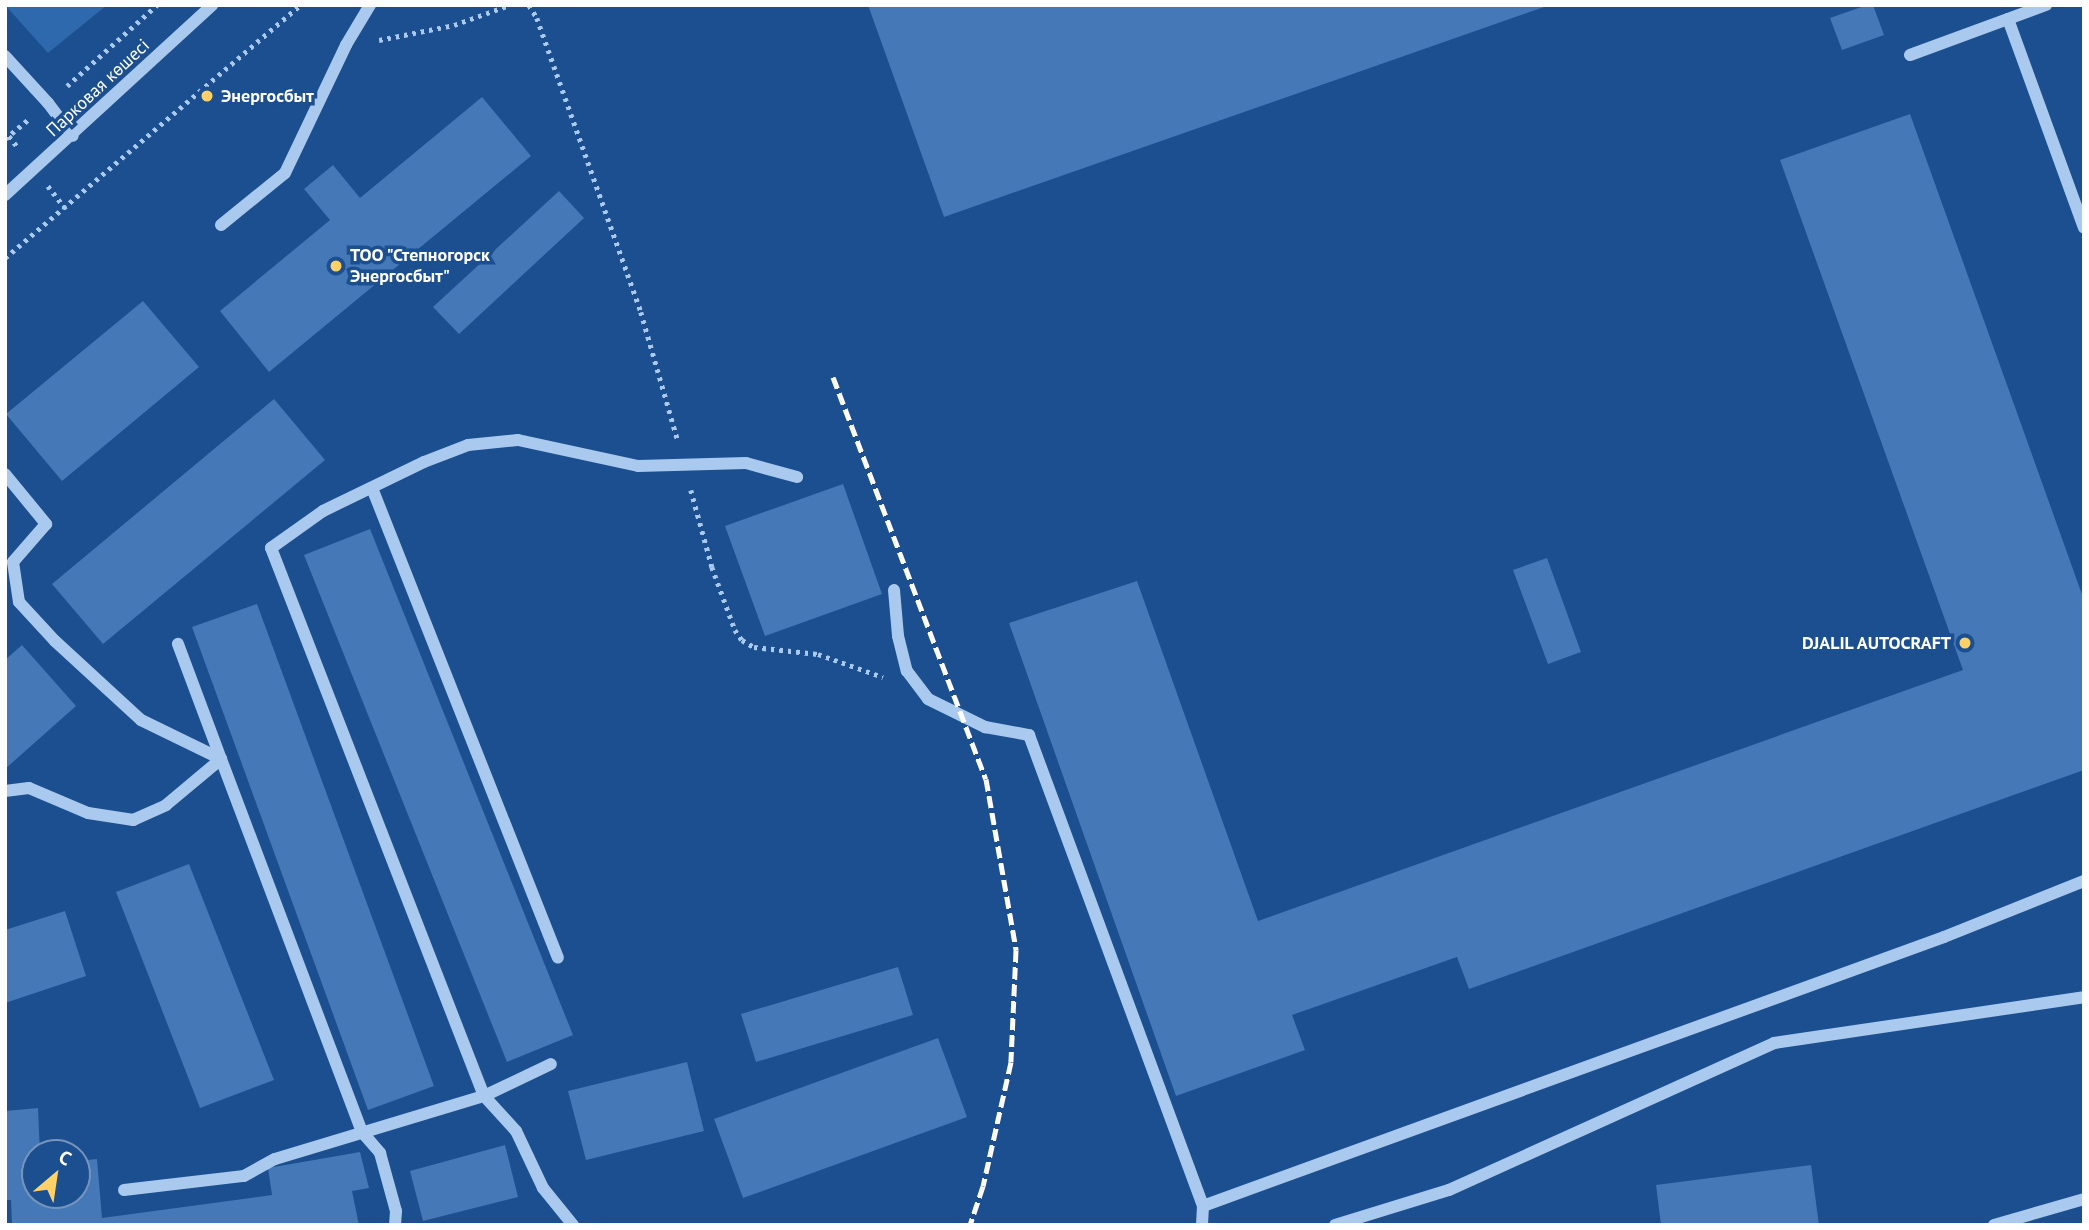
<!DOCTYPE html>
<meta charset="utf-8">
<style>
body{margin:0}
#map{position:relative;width:2089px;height:1230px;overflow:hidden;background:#1b4f8f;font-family:"PT Sans",sans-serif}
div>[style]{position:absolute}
.green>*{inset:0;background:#2e69ad}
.building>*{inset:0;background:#4478b7}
.path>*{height:4.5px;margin-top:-2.25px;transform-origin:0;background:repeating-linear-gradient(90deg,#a9c9ee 0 3.5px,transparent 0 8.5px)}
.minor>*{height:12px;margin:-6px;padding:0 6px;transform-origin:6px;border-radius:6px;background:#a9c9ee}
.rail>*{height:5px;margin-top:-2.5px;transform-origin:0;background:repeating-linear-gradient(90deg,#fff 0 12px,transparent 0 17px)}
.dots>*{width:19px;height:19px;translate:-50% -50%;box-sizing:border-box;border:4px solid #1b4f8f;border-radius:50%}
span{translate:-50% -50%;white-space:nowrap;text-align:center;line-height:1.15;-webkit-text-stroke:7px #1b4f8f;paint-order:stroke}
.street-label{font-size:18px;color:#fff}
.poi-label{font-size:18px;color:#fff;font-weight:700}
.left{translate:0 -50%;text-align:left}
.right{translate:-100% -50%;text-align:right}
.frame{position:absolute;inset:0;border:7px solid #fff;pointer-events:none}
.north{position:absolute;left:21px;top:1139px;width:70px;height:70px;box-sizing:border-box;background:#1b4f8f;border:2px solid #7695bc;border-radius:50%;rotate:29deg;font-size:19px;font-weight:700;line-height:28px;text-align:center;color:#fff}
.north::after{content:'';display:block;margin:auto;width:24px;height:32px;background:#ffd166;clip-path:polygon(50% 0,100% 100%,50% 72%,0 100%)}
</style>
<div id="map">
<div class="green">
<i style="clip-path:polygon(5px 5px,107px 5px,48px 53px)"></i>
</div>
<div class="building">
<i style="clip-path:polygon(868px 5px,1547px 5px,1547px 6px,944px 217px)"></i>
<i style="clip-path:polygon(1867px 5px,1873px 5px,1884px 35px,1842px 50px,1830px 18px)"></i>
<i style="clip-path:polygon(482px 97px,531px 156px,269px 372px,220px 311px,330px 220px,304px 189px,333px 165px,360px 198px)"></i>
<i style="clip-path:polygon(1910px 114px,2084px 600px,2084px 770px,1469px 989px,1457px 957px,1292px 1015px,1305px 1050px,1176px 1096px,1009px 623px,1137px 581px,1258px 921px,1963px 670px,1780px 160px)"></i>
<i style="clip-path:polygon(559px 191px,584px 218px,459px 334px,433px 307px)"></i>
<i style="clip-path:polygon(143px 301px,199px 367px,62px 481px,6px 414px)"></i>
<i style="clip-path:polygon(274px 399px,325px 460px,103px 644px,52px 584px)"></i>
<i style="clip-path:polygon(843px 484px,882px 594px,765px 636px,725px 526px)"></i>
<i style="clip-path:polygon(370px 529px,573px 1035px,507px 1062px,304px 555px)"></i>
<i style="clip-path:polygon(1547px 558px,1581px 652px,1548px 664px,1513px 570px)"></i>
<i style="clip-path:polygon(257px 604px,434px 1086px,368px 1110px,192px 627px)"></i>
<i style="clip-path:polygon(22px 645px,76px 706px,5px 769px,5px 660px)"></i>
<i style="clip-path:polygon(189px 864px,274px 1080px,200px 1108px,116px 892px)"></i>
<i style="clip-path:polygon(65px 911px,86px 976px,5px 1003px,5px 930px)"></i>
<i style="clip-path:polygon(898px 967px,913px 1015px,756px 1062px,741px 1014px)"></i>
<i style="clip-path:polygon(938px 1038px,967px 1117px,743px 1198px,714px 1119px)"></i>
<i style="clip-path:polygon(687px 1062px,704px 1131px,586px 1160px,568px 1091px)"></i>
<i style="clip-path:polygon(38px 1108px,40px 1153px,35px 1153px,35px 1195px,77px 1195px,77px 1161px,97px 1159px,102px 1218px,272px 1195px,268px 1168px,360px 1152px,369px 1188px,352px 1191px,359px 1225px,12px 1225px,11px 1200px,5px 1200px,5px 1111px)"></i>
<i style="clip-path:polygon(505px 1145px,518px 1197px,423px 1221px,410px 1171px)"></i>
<i style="clip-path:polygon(1811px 1165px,1819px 1225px,1661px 1225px,1656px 1185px)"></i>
</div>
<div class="path">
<i style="left:529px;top:5px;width:15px;rotate:58deg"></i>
<i style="left:537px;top:18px;width:312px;rotate:70.5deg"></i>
<i style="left:641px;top:312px;width:134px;rotate:74deg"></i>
<i style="left:379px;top:40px;width:76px;rotate:-11.3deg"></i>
<i style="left:454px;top:25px;width:59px;rotate:-19.7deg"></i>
<i style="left:67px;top:86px;width:121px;rotate:-42deg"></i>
<i style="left:9px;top:136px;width:16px;rotate:52deg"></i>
<i style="left:5px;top:139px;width:31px;rotate:-40deg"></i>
<i style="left:48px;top:186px;width:28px;rotate:52deg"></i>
<i style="left:5px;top:258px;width:389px;rotate:-40.6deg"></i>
<i style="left:691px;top:490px;width:80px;rotate:74.7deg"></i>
<i style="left:712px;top:567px;width:67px;rotate:69.9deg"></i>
<i style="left:735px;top:630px;width:12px;rotate:55deg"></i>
<i style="left:742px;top:640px;width:14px;rotate:30deg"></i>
<i style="left:754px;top:647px;width:64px;rotate:6.2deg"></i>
<i style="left:818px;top:654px;width:69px;rotate:19.5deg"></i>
</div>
<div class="minor">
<i style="left:2008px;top:19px;width:222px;rotate:70deg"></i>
<i style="left:1910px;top:55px;width:145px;rotate:-20.2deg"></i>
<i style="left:5px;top:56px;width:64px;rotate:47.5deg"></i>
<i style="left:48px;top:103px;width:41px;rotate:52.9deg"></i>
<i style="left:5px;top:195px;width:281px;rotate:-42.5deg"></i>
<i style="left:221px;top:225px;width:82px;rotate:-39.1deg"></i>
<i style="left:285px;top:173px;width:142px;rotate:-64.5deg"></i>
<i style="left:346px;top:45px;width:47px;rotate:-59deg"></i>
<i style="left:5px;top:474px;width:65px;rotate:50.6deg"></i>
<i style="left:46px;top:524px;width:50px;rotate:131deg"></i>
<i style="left:13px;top:562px;width:40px;rotate:81.5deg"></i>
<i style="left:19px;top:602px;width:53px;rotate:47.3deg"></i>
<i style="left:55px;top:641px;width:117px;rotate:42.6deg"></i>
<i style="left:141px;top:720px;width:89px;rotate:26deg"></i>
<i style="left:221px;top:759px;width:399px;rotate:69.3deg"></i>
<i style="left:362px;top:1132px;width:28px;rotate:49deg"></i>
<i style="left:380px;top:1153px;width:60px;rotate:74.6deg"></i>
<i style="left:396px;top:1211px;width:14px;rotate:94deg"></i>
<i style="left:372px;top:488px;width:505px;rotate:68.41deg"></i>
<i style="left:894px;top:590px;width:46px;rotate:85deg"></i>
<i style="left:898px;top:636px;width:36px;rotate:76deg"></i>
<i style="left:907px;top:671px;width:35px;rotate:53deg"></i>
<i style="left:928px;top:699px;width:64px;rotate:26.2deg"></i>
<i style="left:985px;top:727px;width:45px;rotate:10.3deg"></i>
<i style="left:1029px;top:735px;width:502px;rotate:69.72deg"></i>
<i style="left:5px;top:791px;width:24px;rotate:-7deg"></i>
<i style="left:29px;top:788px;width:64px;rotate:23deg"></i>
<i style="left:88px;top:813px;width:46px;rotate:8.8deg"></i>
<i style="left:133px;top:820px;width:36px;rotate:-24deg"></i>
<i style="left:166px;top:805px;width:72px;rotate:-39.9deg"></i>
<i style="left:221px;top:759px;width:123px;rotate:-110.5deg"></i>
<i style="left:124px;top:1190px;width:121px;rotate:-6.7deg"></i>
<i style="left:244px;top:1176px;width:35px;rotate:-29deg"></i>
<i style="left:275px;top:1159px;width:218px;rotate:-16.8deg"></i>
<i style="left:484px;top:1096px;width:74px;rotate:-25.5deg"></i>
<i style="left:573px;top:1225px;width:48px;rotate:-129deg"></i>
<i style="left:543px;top:1188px;width:63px;rotate:-115.3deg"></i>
<i style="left:516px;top:1131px;width:47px;rotate:-132.4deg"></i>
<i style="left:484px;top:1096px;width:588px;rotate:-111.24deg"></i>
<i style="left:271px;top:548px;width:64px;rotate:-35.4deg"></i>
<i style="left:323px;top:511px;width:112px;rotate:-25.9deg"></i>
<i style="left:424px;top:462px;width:47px;rotate:-21.1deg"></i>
<i style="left:468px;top:445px;width:50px;rotate:-5.7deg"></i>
<i style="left:518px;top:440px;width:123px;rotate:12.2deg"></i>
<i style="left:638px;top:466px;width:108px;rotate:-1.6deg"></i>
<i style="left:746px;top:463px;width:53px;rotate:15.4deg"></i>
<i style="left:1202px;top:1225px;width:19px;rotate:-87deg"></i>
<i style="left:1203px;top:1206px;width:788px;rotate:-19.95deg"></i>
<i style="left:1944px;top:937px;width:151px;rotate:-21.8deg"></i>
<i style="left:1335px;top:1225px;width:119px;rotate:-17.1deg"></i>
<i style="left:1449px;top:1190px;width:357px;rotate:-24.3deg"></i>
<i style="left:1774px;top:1043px;width:313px;rotate:-8.4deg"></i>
<i style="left:1994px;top:1225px;width:94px;rotate:-16.1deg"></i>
</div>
<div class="rail">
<i style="left:833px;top:377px;width:430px;rotate:69.2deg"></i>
<i style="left:986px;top:779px;width:174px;rotate:80deg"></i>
<i style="left:1016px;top:950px;width:112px;rotate:92.6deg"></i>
<i style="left:1011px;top:1062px;width:127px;rotate:102.7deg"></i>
<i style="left:983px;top:1186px;width:41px;rotate:108.4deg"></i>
</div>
<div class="dots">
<i style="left:207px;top:96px;background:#ffd166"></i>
<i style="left:336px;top:266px;background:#ffd166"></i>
<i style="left:1965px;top:643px;background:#ffd166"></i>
</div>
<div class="street-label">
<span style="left:98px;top:88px;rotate:-43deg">Парковая көшесі</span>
</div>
<div class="poi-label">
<span class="left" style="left:221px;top:96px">Энергосбыт</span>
<span class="left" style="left:350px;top:266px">ТОО "Степногорск<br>Энергосбыт"</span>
<span class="right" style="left:1951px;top:643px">DJALIL AUTOCRAFT</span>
</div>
<div class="frame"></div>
<div class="north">С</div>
</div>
